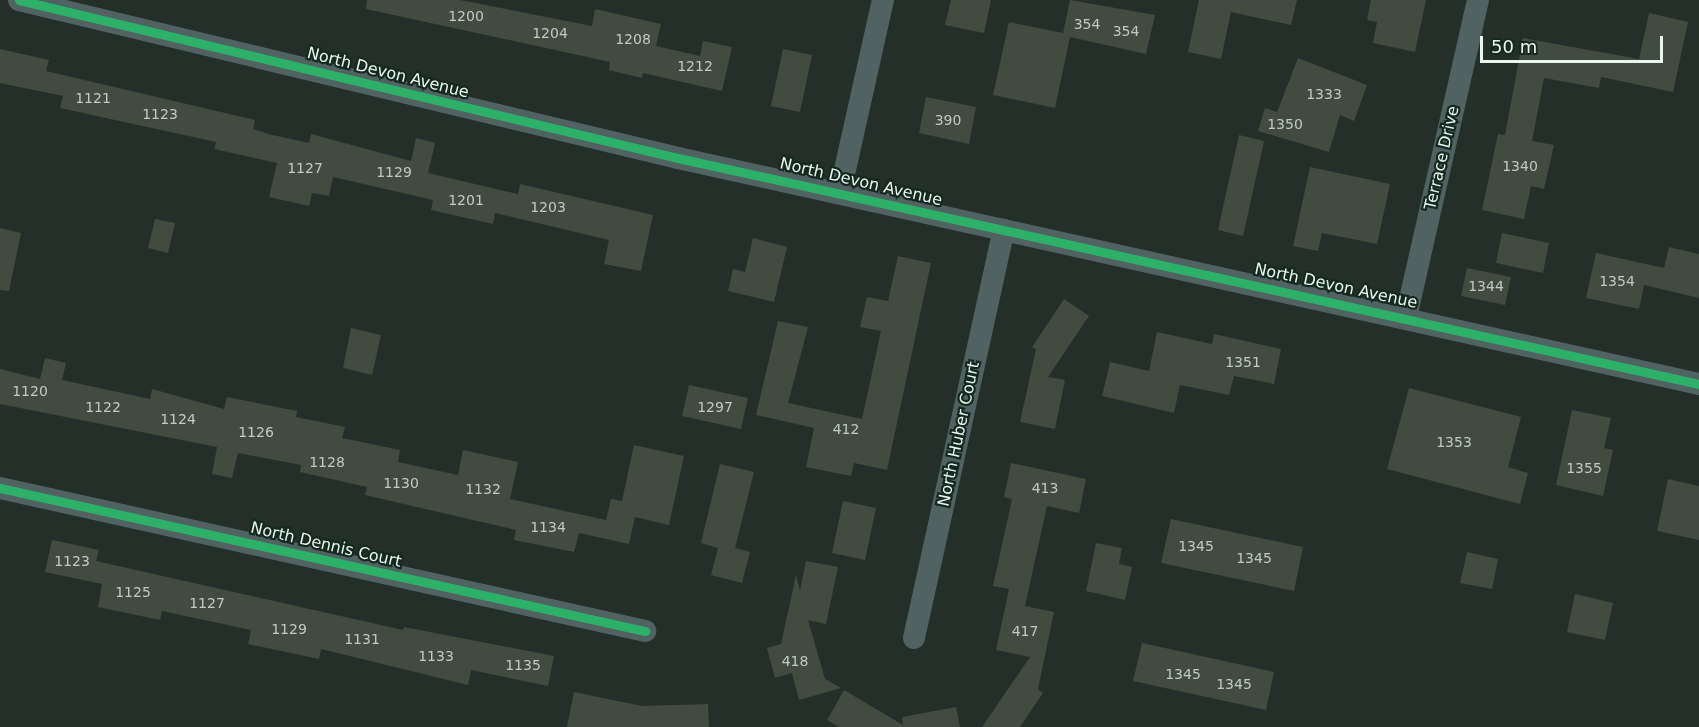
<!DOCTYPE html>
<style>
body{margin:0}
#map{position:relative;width:1699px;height:727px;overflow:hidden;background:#242f29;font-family:"DejaVu Sans",sans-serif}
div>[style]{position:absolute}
.building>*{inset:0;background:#414b40}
.street>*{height:22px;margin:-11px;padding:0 11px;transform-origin:11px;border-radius:11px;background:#506262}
.cycleway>*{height:9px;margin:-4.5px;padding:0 4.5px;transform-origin:4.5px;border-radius:4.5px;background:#2db169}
span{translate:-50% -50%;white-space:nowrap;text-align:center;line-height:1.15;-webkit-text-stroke:4.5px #152920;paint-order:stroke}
.number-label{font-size:14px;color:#bfcbc3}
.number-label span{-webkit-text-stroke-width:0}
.street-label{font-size:16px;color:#e9f6ef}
.scale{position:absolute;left:1480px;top:36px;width:183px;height:27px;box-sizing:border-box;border:3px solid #e9f6ef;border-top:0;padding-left:8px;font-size:18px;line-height:21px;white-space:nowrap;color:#e9f6ef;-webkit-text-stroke:4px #152920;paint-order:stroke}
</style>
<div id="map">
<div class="building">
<i style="clip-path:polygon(367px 0,460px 0,592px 26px,595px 9px,661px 24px,656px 46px,700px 56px,703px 41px,732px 47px,722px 91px,643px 73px,642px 78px,609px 70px,610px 62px,366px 9px)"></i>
<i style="clip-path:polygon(951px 0,991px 0,984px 33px,945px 25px)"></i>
<i style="clip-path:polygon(1070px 0,1155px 15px,1146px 54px,1070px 37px,1055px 108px,993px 95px,1009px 22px,1063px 33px)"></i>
<i style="clip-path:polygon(1199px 0,1297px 0,1291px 25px,1231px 12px,1221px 59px,1188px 52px)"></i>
<i style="clip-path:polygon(1371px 0,1426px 0,1415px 52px,1373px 43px,1377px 22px,1367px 20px)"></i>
<i style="clip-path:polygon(1649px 13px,1688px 22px,1673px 92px,1601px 77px,1599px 88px,1544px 78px,1532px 141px,1554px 145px,1544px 189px,1531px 186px,1524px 219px,1482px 210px,1498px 134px,1505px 135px,1523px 38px,1639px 59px)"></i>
<i style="clip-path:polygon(0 49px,49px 60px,46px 71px,255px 120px,253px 129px,268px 134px,309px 143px,311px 134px,411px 161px,416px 138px,435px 143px,428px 173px,518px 194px,520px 184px,653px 215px,641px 271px,604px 264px,609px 240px,495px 213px,493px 224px,431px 210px,433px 200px,333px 177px,329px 196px,312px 193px,309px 206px,269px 197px,277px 163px,214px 149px,216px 142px,60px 108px,63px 96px,0 83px)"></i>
<i style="clip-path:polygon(783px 49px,812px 55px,800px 112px,771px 106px)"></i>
<i style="clip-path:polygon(1298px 58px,1367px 85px,1354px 121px,1340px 115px,1329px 152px,1258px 131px,1265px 108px,1277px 112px)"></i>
<i style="clip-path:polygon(926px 97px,976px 107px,969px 144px,919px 133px)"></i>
<i style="clip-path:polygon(1239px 135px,1264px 141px,1243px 236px,1218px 230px)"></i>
<i style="clip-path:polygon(1310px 167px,1390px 184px,1377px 244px,1322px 233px,1318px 251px,1293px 246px)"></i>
<i style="clip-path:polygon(155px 219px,175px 223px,168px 253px,148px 248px)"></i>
<i style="clip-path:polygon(0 228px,21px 233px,9px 291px,0 290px)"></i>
<i style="clip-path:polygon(1502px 233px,1549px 243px,1543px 273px,1496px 263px)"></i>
<i style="clip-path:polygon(753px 238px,787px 247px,774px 302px,728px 291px,733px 269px,745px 272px)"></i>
<i style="clip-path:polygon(1669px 247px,1699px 254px,1699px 298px,1644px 285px,1639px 309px,1586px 298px,1596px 253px,1664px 268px)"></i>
<i style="clip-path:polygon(898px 256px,931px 263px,887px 470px,854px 463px,851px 476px,806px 467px,814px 428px,756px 415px,778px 321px,808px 327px,788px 403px,862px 419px,881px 331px,860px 327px,867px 297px,888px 301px)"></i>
<i style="clip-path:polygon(1467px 268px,1511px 277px,1505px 305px,1461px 296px)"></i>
<i style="clip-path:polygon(1064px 299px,1089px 316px,1048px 377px,1065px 380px,1055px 429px,1020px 422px,1036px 349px,1032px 347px)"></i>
<i style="clip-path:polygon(351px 328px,381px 335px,372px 375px,343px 368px)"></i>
<i style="clip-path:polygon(1157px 332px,1212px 344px,1214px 334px,1281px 349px,1274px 384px,1234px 376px,1229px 395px,1180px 385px,1174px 413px,1102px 396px,1110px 362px,1149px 371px)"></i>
<i style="clip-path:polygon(45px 358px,66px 363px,62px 380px,150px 399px,152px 389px,224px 409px,227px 397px,297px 411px,296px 417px,345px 427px,342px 438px,400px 450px,398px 462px,458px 475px,463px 450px,518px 462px,510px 499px,606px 520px,611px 499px,622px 501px,634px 445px,684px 456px,669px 525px,635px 517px,629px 544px,579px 533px,574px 552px,514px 540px,516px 530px,365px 495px,367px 487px,300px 472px,301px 465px,238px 453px,232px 478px,212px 474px,217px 447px,0 404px,0 369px,40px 379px)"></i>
<i style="clip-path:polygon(689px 385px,748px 398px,741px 429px,682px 416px)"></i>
<i style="clip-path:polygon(1409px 388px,1521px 417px,1508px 467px,1528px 473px,1520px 504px,1387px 469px)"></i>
<i style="clip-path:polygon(1572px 410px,1611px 418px,1604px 448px,1613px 450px,1603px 496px,1556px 485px)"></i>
<i style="clip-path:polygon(1011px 463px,1086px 479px,1079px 513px,1047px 506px,1025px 606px,1054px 612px,1038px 689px,1043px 693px,1020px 727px,982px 727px,1030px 657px,996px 650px,1009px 589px,993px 586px,1012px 499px,1004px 497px)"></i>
<i style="clip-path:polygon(720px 464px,754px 472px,735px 548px,750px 552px,742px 583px,711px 575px,718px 548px,701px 543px)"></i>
<i style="clip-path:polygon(1668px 479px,1699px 486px,1699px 540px,1657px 531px)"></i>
<i style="clip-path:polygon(843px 501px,876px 508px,865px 560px,832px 553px)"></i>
<i style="clip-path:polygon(1171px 519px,1303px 547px,1294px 591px,1161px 563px)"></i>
<i style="clip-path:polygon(52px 540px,99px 550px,96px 561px,403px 630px,404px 627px,554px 656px,548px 686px,471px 670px,468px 685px,321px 649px,319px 659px,248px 644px,251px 630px,162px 611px,160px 620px,98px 607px,102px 584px,45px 572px)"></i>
<i style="clip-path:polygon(1096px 543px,1122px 548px,1119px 564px,1132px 567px,1125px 600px,1086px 591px)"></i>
<i style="clip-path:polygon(1467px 552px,1498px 559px,1492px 589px,1460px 583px)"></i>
<i style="clip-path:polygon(806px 561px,838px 567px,826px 624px,808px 620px,825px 679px,841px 688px,799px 700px,792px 673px,775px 678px,767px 648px,781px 644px,796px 575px,800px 591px)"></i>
<i style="clip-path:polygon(1575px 594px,1613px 603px,1605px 640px,1567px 632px)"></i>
<i style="clip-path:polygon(1142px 643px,1274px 672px,1266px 710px,1133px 681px)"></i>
<i style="clip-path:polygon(844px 690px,903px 725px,902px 717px,956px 707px,960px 727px,839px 727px,827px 720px)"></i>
<i style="clip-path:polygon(574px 692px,642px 706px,708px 704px,709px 727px,567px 727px)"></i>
</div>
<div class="street">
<i style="left:19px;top:0;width:678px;rotate:13.48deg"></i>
<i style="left:678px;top:158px;width:1046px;rotate:12.48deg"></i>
<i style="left:840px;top:192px;width:197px;rotate:-77.4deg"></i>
<i style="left:1406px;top:317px;width:325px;rotate:-77.2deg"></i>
<i style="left:0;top:488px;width:661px;rotate:12.5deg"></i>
<i style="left:914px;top:638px;width:418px;rotate:-77.6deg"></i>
</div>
<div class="cycleway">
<i style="left:19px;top:0;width:678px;rotate:13.48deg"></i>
<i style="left:678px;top:158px;width:1046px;rotate:12.48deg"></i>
<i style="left:0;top:488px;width:661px;rotate:12.5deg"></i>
</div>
<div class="number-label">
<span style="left:466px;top:16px">1200</span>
<span style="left:1087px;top:24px">354</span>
<span style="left:1126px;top:31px">354</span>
<span style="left:550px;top:33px">1204</span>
<span style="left:633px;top:39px">1208</span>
<span style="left:695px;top:66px">1212</span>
<span style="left:1324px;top:94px">1333</span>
<span style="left:93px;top:98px">1121</span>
<span style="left:160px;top:114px">1123</span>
<span style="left:948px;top:120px">390</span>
<span style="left:1285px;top:124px">1350</span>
<span style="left:1520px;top:166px">1340</span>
<span style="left:305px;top:168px">1127</span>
<span style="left:394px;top:172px">1129</span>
<span style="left:466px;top:200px">1201</span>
<span style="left:548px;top:207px">1203</span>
<span style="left:1617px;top:281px">1354</span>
<span style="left:1486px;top:286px">1344</span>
<span style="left:1243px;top:362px">1351</span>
<span style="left:30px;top:391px">1120</span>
<span style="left:103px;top:407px">1122</span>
<span style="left:715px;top:407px">1297</span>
<span style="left:178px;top:419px">1124</span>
<span style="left:846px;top:429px">412</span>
<span style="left:256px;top:432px">1126</span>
<span style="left:1454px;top:442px">1353</span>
<span style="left:327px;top:462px">1128</span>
<span style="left:1584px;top:468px">1355</span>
<span style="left:401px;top:483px">1130</span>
<span style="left:1045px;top:488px">413</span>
<span style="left:483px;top:489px">1132</span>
<span style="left:548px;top:527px">1134</span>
<span style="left:1196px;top:546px">1345</span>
<span style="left:1254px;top:558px">1345</span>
<span style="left:72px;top:561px">1123</span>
<span style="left:133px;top:592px">1125</span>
<span style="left:207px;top:603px">1127</span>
<span style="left:289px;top:629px">1129</span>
<span style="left:1025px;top:631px">417</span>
<span style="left:362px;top:639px">1131</span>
<span style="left:436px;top:656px">1133</span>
<span style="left:795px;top:661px">418</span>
<span style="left:523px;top:665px">1135</span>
<span style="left:1183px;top:674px">1345</span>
<span style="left:1234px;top:684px">1345</span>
</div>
<div class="street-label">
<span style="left:388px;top:73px;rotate:14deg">North Devon Avenue</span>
<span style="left:1442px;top:158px;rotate:-77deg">Terrace Drive</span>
<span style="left:861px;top:182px;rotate:13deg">North Devon Avenue</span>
<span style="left:1336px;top:286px;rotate:12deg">North Devon Avenue</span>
<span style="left:959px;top:434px;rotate:-78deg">North Huber Court</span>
<span style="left:326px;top:545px;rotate:13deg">North Dennis Court</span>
</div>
<div class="scale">50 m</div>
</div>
